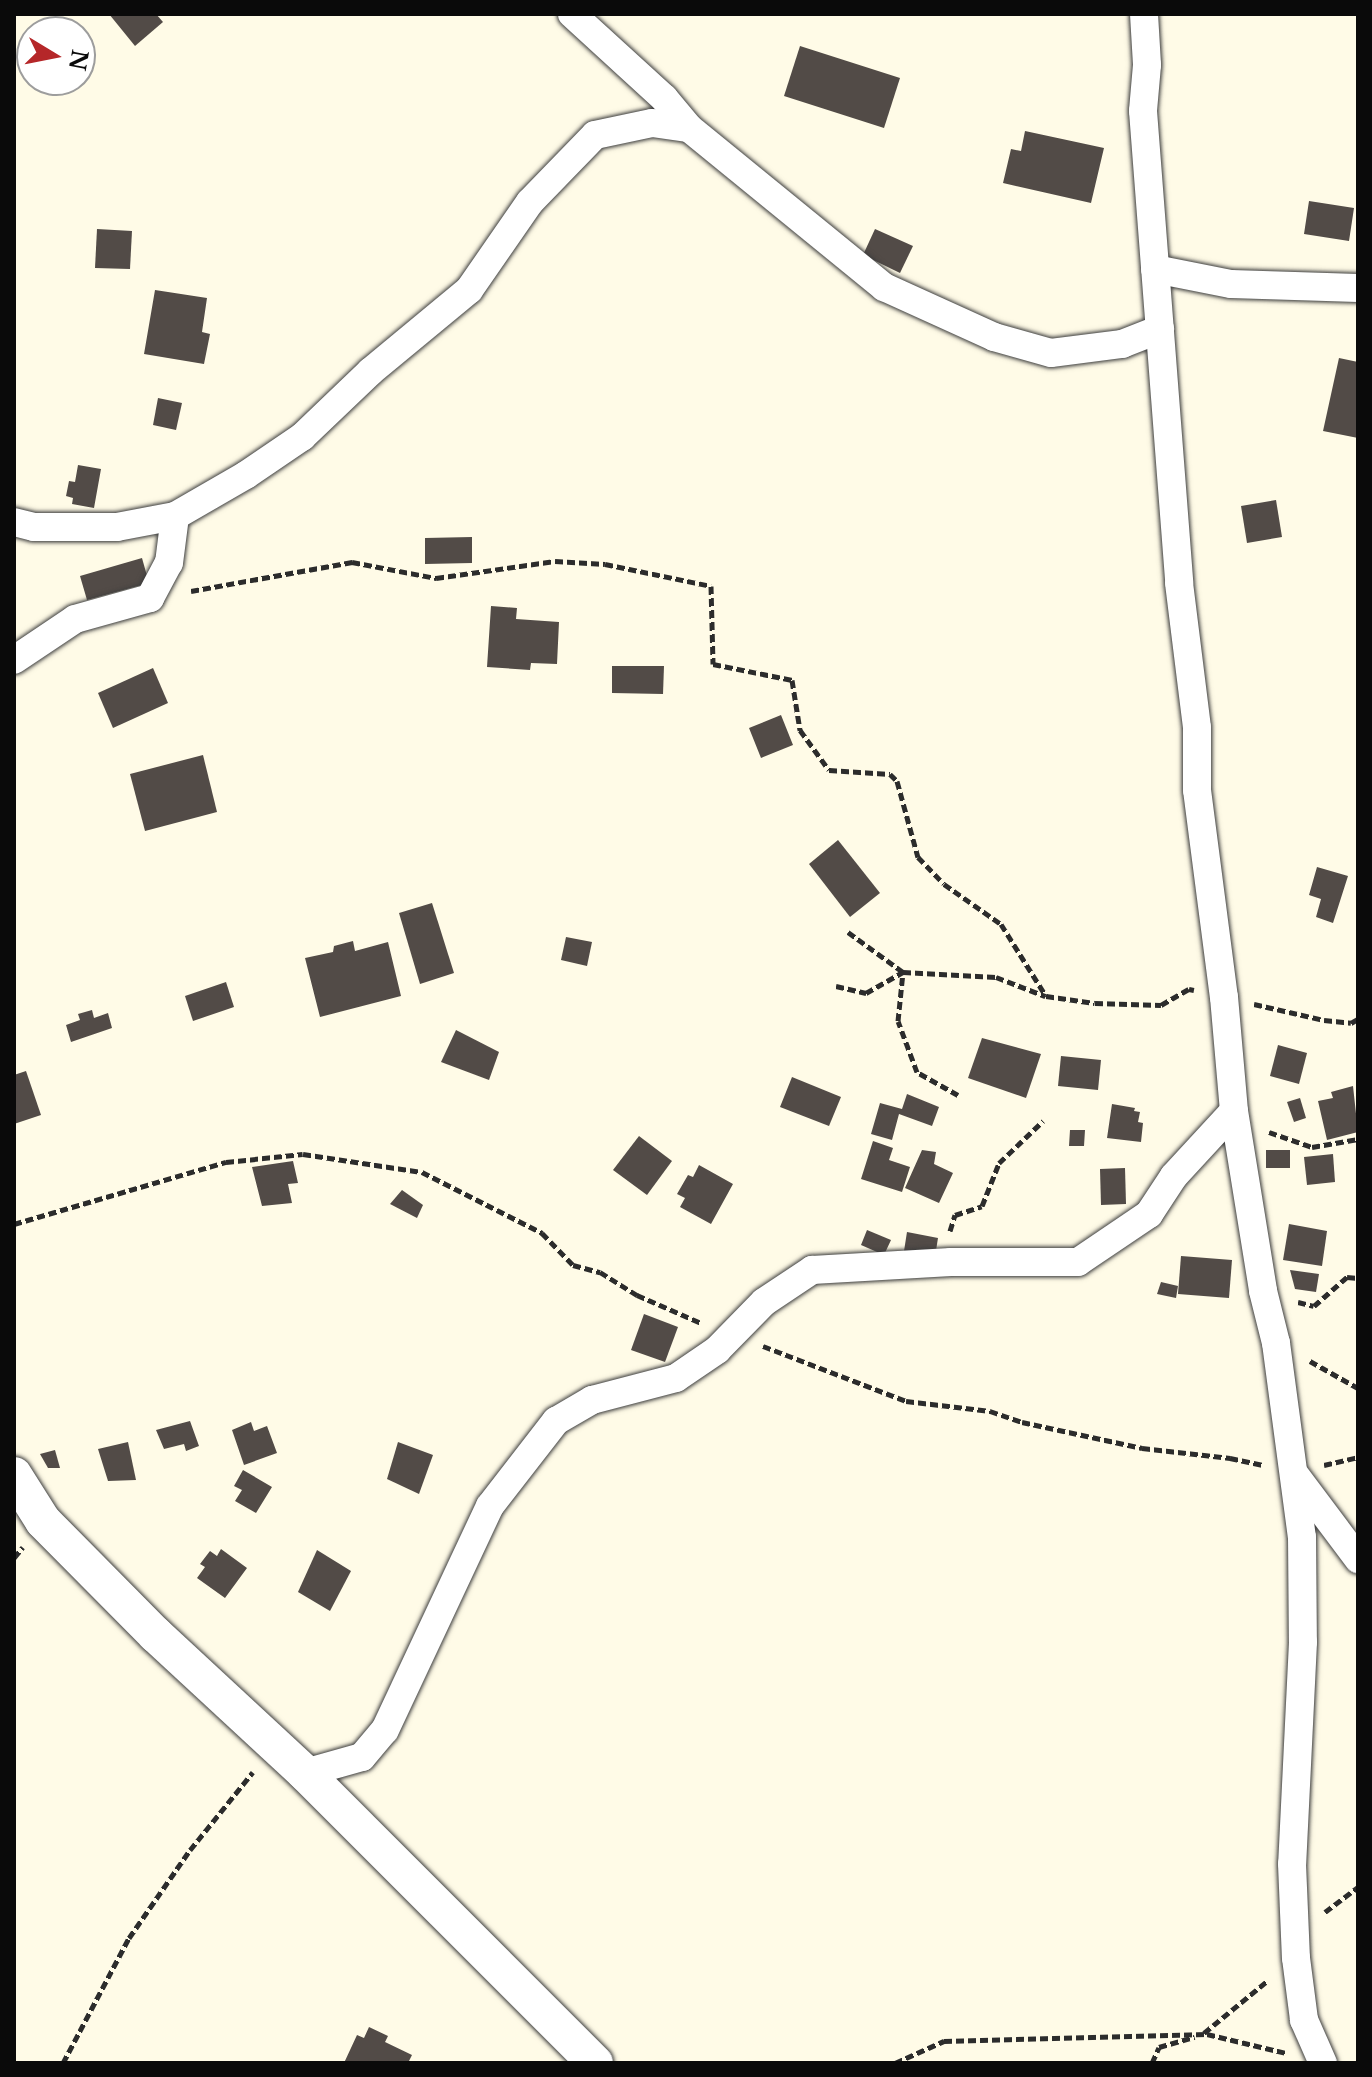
<!DOCTYPE html>
<style>
body{margin:0}
#map{position:relative;width:1372px;height:2077px;overflow:hidden;background:#fffbe7;font-family:"Libre Baskerville",serif}
div>[style]{position:absolute}
.building>*{inset:0;background:#524b47}
.path>*{height:5px;margin-top:-2.5px;transform-origin:0;background:repeating-linear-gradient(90deg,#2c2c2c 0 8px,transparent 0 12px)}
.roads{filter:drop-shadow(0 0 2px #3d3d3d) drop-shadow(0 0 2px #3d3d3d)}
.minor>*{height:28px;margin:-14px;padding:0 14px;transform-origin:14px;border-radius:14px;background:#fff}
.tertiary>*{height:36px;margin:-18px;padding:0 18px;transform-origin:18px;border-radius:18px;background:#fff}
span{translate:-50% -50%;white-space:nowrap;text-align:center;line-height:1.15;-webkit-text-stroke:8px #fff;paint-order:stroke}
.frame{position:absolute;inset:0;border:16px solid #0a0a0a;pointer-events:none}
.north{position:absolute;left:16px;top:16px;width:80px;height:80px;box-sizing:border-box;background:#fff;border:2px solid #9d9d9d;border-radius:50%;rotate:100deg;font-size:22px;font-weight:700;line-height:32px;text-align:center;color:#0a0a0a}
.north::after{content:'';display:block;margin:auto;width:28px;height:36px;background:#b52729;clip-path:polygon(50% 0,100% 100%,50% 72%,0 100%)}
</style>
<div id="map">
<div class="building">
<i style="clip-path:polygon(109px 14px,156px 14px,163px 22px,135px 46px)"></i>
<i style="clip-path:polygon(800px 46px,900px 78px,884px 128px,784px 96px)"></i>
<i style="clip-path:polygon(1025px 131px,1104px 148px,1091px 203px,1003px 183px,1011px 149px,1021px 151px)"></i>
<i style="clip-path:polygon(1309px 201px,1354px 208px,1349px 241px,1304px 234px)"></i>
<i style="clip-path:polygon(97px 229px,132px 231px,130px 269px,95px 268px)"></i>
<i style="clip-path:polygon(875px 229px,913px 246px,900px 273px,863px 255px)"></i>
<i style="clip-path:polygon(155px 290px,207px 298px,202px 332px,210px 334px,204px 364px,144px 354px)"></i>
<i style="clip-path:polygon(1339px 358px,1358px 362px,1358px 438px,1323px 431px)"></i>
<i style="clip-path:polygon(158px 398px,182px 403px,176px 430px,153px 425px)"></i>
<i style="clip-path:polygon(78px 465px,101px 469px,94px 508px,72px 504px,73px 498px,66px 496px,69px 481px,75px 482px)"></i>
<i style="clip-path:polygon(1276px 500px,1282px 537px,1247px 543px,1241px 506px)"></i>
<i style="clip-path:polygon(472px 537px,472px 563px,425px 564px,425px 538px)"></i>
<i style="clip-path:polygon(142px 558px,149px 583px,87px 600px,80px 576px)"></i>
<i style="clip-path:polygon(491px 606px,517px 608px,516px 619px,559px 622px,557px 664px,531px 663px,530px 670px,487px 667px)"></i>
<i style="clip-path:polygon(612px 666px,664px 666px,663px 694px,612px 693px)"></i>
<i style="clip-path:polygon(153px 668px,168px 703px,113px 728px,98px 693px)"></i>
<i style="clip-path:polygon(781px 715px,793px 745px,761px 758px,749px 728px)"></i>
<i style="clip-path:polygon(203px 755px,217px 812px,145px 831px,130px 774px)"></i>
<i style="clip-path:polygon(838px 840px,880px 893px,850px 917px,809px 864px)"></i>
<i style="clip-path:polygon(1317px 867px,1348px 876px,1333px 923px,1316px 917px,1321px 899px,1309px 895px)"></i>
<i style="clip-path:polygon(432px 903px,454px 973px,420px 984px,399px 913px)"></i>
<i style="clip-path:polygon(566px 937px,592px 942px,587px 966px,561px 960px)"></i>
<i style="clip-path:polygon(353px 941px,355px 951px,388px 942px,401px 996px,320px 1017px,305px 958px,333px 952px,334px 946px)"></i>
<i style="clip-path:polygon(226px 982px,234px 1007px,193px 1021px,185px 996px)"></i>
<i style="clip-path:polygon(92px 1010px,94px 1018px,108px 1013px,112px 1028px,71px 1042px,66px 1025px,80px 1020px,78px 1014px)"></i>
<i style="clip-path:polygon(456px 1030px,499px 1052px,489px 1080px,441px 1062px)"></i>
<i style="clip-path:polygon(982px 1038px,1041px 1054px,1026px 1098px,968px 1078px)"></i>
<i style="clip-path:polygon(1278px 1045px,1307px 1053px,1299px 1084px,1270px 1076px)"></i>
<i style="clip-path:polygon(1061px 1056px,1101px 1060px,1098px 1090px,1058px 1086px)"></i>
<i style="clip-path:polygon(26px 1071px,41px 1115px,14px 1124px,14px 1075px)"></i>
<i style="clip-path:polygon(792px 1077px,841px 1097px,829px 1126px,780px 1107px)"></i>
<i style="clip-path:polygon(1353px 1086px,1358px 1132px,1327px 1140px,1318px 1101px,1333px 1098px,1331px 1092px)"></i>
<i style="clip-path:polygon(907px 1094px,939px 1107px,932px 1126px,899px 1114px,892px 1140px,871px 1134px,880px 1103px,902px 1109px)"></i>
<i style="clip-path:polygon(1300px 1098px,1306px 1118px,1294px 1122px,1287px 1102px)"></i>
<i style="clip-path:polygon(1112px 1104px,1135px 1108px,1134px 1111px,1140px 1112px,1138px 1122px,1143px 1123px,1141px 1142px,1107px 1138px)"></i>
<i style="clip-path:polygon(1070px 1130px,1085px 1130px,1084px 1146px,1069px 1146px)"></i>
<i style="clip-path:polygon(639px 1136px,672px 1161px,647px 1195px,613px 1170px)"></i>
<i style="clip-path:polygon(873px 1141px,893px 1148px,889px 1160px,910px 1167px,902px 1192px,861px 1179px)"></i>
<i style="clip-path:polygon(922px 1150px,936px 1152px,934px 1164px,953px 1173px,939px 1203px,905px 1188px)"></i>
<i style="clip-path:polygon(1266px 1150px,1290px 1150px,1290px 1168px,1266px 1168px)"></i>
<i style="clip-path:polygon(1333px 1154px,1335px 1182px,1307px 1185px,1304px 1157px)"></i>
<i style="clip-path:polygon(293px 1161px,298px 1183px,288px 1184px,292px 1203px,262px 1206px,252px 1167px)"></i>
<i style="clip-path:polygon(699px 1165px,733px 1184px,711px 1224px,680px 1207px,685px 1198px,677px 1194px,688px 1175px,693px 1177px)"></i>
<i style="clip-path:polygon(1125px 1168px,1126px 1204px,1101px 1205px,1100px 1169px)"></i>
<i style="clip-path:polygon(402px 1190px,423px 1205px,417px 1218px,390px 1204px)"></i>
<i style="clip-path:polygon(1289px 1224px,1327px 1231px,1322px 1266px,1283px 1260px)"></i>
<i style="clip-path:polygon(867px 1230px,891px 1240px,884px 1255px,861px 1245px)"></i>
<i style="clip-path:polygon(907px 1232px,938px 1238px,935px 1257px,904px 1251px)"></i>
<i style="clip-path:polygon(1181px 1256px,1232px 1260px,1229px 1298px,1178px 1294px)"></i>
<i style="clip-path:polygon(1290px 1270px,1319px 1274px,1316px 1292px,1295px 1289px)"></i>
<i style="clip-path:polygon(1161px 1282px,1178px 1286px,1176px 1298px,1157px 1294px)"></i>
<i style="clip-path:polygon(644px 1314px,678px 1327px,665px 1362px,631px 1350px)"></i>
<i style="clip-path:polygon(190px 1421px,199px 1446px,186px 1451px,184px 1444px,164px 1449px,156px 1430px)"></i>
<i style="clip-path:polygon(251px 1422px,254px 1431px,267px 1426px,277px 1453px,244px 1465px,232px 1430px)"></i>
<i style="clip-path:polygon(128px 1442px,136px 1480px,108px 1481px,98px 1449px)"></i>
<i style="clip-path:polygon(398px 1442px,433px 1455px,419px 1494px,387px 1479px)"></i>
<i style="clip-path:polygon(55px 1450px,60px 1468px,48px 1468px,40px 1454px)"></i>
<i style="clip-path:polygon(243px 1470px,272px 1487px,256px 1513px,235px 1501px,242px 1490px,234px 1486px)"></i>
<i style="clip-path:polygon(221px 1549px,247px 1568px,225px 1598px,197px 1578px,205px 1567px,200px 1564px,210px 1551px,217px 1556px)"></i>
<i style="clip-path:polygon(317px 1550px,351px 1571px,330px 1611px,298px 1592px)"></i>
<i style="clip-path:polygon(369px 2027px,388px 2036px,385px 2042px,412px 2055px,408px 2063px,344px 2063px,357px 2035px,364px 2038px)"></i>
</div>
<div class="path">
<i style="left:191px;top:591px;width:164px;rotate:-10.2deg"></i>
<i style="left:352px;top:562px;width:86px;rotate:10.8deg"></i>
<i style="left:436px;top:578px;width:120px;rotate:-8.1deg"></i>
<i style="left:555px;top:561px;width:50px;rotate:3.4deg"></i>
<i style="left:605px;top:564px;width:108px;rotate:11.7deg"></i>
<i style="left:711px;top:586px;width:78px;rotate:88.5deg"></i>
<i style="left:713px;top:664px;width:81px;rotate:11.4deg"></i>
<i style="left:792px;top:680px;width:51px;rotate:80.9deg"></i>
<i style="left:800px;top:730px;width:49px;rotate:54.1deg"></i>
<i style="left:829px;top:770px;width:61px;rotate:3.8deg"></i>
<i style="left:890px;top:774px;width:10px;rotate:45deg"></i>
<i style="left:897px;top:781px;width:79px;rotate:74.6deg"></i>
<i style="left:918px;top:857px;width:37px;rotate:46deg"></i>
<i style="left:944px;top:884px;width:70px;rotate:35.1deg"></i>
<i style="left:1001px;top:924px;width:85px;rotate:58deg"></i>
<i style="left:1046px;top:996px;width:49px;rotate:8.1deg"></i>
<i style="left:1095px;top:1003px;width:66px;rotate:1.7deg"></i>
<i style="left:1161px;top:1005px;width:32px;rotate:-30deg"></i>
<i style="left:1189px;top:989px;width:5px;rotate:11deg"></i>
<i style="left:836px;top:986px;width:31px;rotate:13deg"></i>
<i style="left:866px;top:993px;width:43px;rotate:-29.6deg"></i>
<i style="left:903px;top:972px;width:68px;rotate:-144deg"></i>
<i style="left:1254px;top:1004px;width:72px;rotate:12.9deg"></i>
<i style="left:1324px;top:1020px;width:27px;rotate:6deg"></i>
<i style="left:1351px;top:1023px;width:8px;rotate:-30deg"></i>
<i style="left:958px;top:1095px;width:47px;rotate:-150.7deg"></i>
<i style="left:917px;top:1072px;width:54px;rotate:-110.4deg"></i>
<i style="left:898px;top:1021px;width:49px;rotate:-84.2deg"></i>
<i style="left:903px;top:972px;width:93px;rotate:3.1deg"></i>
<i style="left:996px;top:977px;width:53px;rotate:21.2deg"></i>
<i style="left:1269px;top:1132px;width:46px;rotate:19.2deg"></i>
<i style="left:1312px;top:1147px;width:47px;rotate:-9.9deg"></i>
<i style="left:14px;top:1224px;width:221px;rotate:-16.3deg"></i>
<i style="left:226px;top:1162px;width:77px;rotate:-5.9deg"></i>
<i style="left:303px;top:1154px;width:120px;rotate:8.6deg"></i>
<i style="left:422px;top:1172px;width:135px;rotate:26.9deg"></i>
<i style="left:542px;top:1233px;width:45px;rotate:45.9deg"></i>
<i style="left:573px;top:1265px;width:28px;rotate:15deg"></i>
<i style="left:600px;top:1272px;width:44px;rotate:31.9deg"></i>
<i style="left:637px;top:1295px;width:70px;rotate:23.6deg"></i>
<i style="left:950px;top:1231px;width:17px;rotate:-73deg"></i>
<i style="left:955px;top:1215px;width:28px;rotate:-18deg"></i>
<i style="left:982px;top:1206px;width:46px;rotate:-68.4deg"></i>
<i style="left:999px;top:1163px;width:61px;rotate:-43.7deg"></i>
<i style="left:1298px;top:1302px;width:16px;rotate:14deg"></i>
<i style="left:1314px;top:1306px;width:44px;rotate:-41.3deg"></i>
<i style="left:1347px;top:1277px;width:11px;rotate:5deg"></i>
<i style="left:763px;top:1346px;width:153px;rotate:21deg"></i>
<i style="left:906px;top:1401px;width:85px;rotate:6.8deg"></i>
<i style="left:990px;top:1411px;width:34px;rotate:19deg"></i>
<i style="left:1022px;top:1422px;width:123px;rotate:12.2deg"></i>
<i style="left:1142px;top:1448px;width:89px;rotate:6.5deg"></i>
<i style="left:1230px;top:1458px;width:35px;rotate:12deg"></i>
<i style="left:1310px;top:1361px;width:55px;rotate:29.4deg"></i>
<i style="left:1324px;top:1465px;width:35px;rotate:-13deg"></i>
<i style="left:14px;top:1558px;width:14px;rotate:-51deg"></i>
<i style="left:1325px;top:1912px;width:41px;rotate:-37.1deg"></i>
<i style="left:1204px;top:2033px;width:82px;rotate:-39.5deg"></i>
<i style="left:63px;top:2063px;width:141px;rotate:-62.2deg"></i>
<i style="left:129px;top:1938px;width:107px;rotate:-55.3deg"></i>
<i style="left:190px;top:1850px;width:100px;rotate:-51.1deg"></i>
<i style="left:895px;top:2063px;width:54px;rotate:-24.2deg"></i>
<i style="left:944px;top:2041px;width:263px;rotate:-1.5deg"></i>
<i style="left:1207px;top:2034px;width:81px;rotate:13.5deg"></i>
<i style="left:1152px;top:2063px;width:17px;rotate:-66deg"></i>
<i style="left:1159px;top:2047px;width:37px;rotate:-16deg"></i>
</div>
<div class="roads">
<div class="minor">
<i style="left:572px;top:14px;width:125px;rotate:42.4deg"></i>
<i style="left:664px;top:98px;width:39px;rotate:50deg"></i>
<i style="left:689px;top:128px;width:252px;rotate:39.2deg"></i>
<i style="left:884px;top:287px;width:121px;rotate:24.4deg"></i>
<i style="left:994px;top:337px;width:59px;rotate:15.7deg"></i>
<i style="left:1051px;top:353px;width:72px;rotate:-7.2deg"></i>
<i style="left:1122px;top:344px;width:41px;rotate:-21.5deg"></i>
<i style="left:1144px;top:14px;width:51px;rotate:86.6deg"></i>
<i style="left:1147px;top:65px;width:46px;rotate:95deg"></i>
<i style="left:1143px;top:111px;width:473px;rotate:85.6deg"></i>
<i style="left:1179px;top:583px;width:146px;rotate:82.9deg"></i>
<i style="left:1197px;top:728px;width:62px;rotate:90deg"></i>
<i style="left:1197px;top:790px;width:209px;rotate:82.6deg"></i>
<i style="left:1224px;top:997px;width:114px;rotate:85deg"></i>
<i style="left:1234px;top:1111px;width:182px;rotate:80.8deg"></i>
<i style="left:1263px;top:1291px;width:54px;rotate:76deg"></i>
<i style="left:1276px;top:1343px;width:196px;rotate:82.4deg"></i>
<i style="left:1302px;top:1537px;width:105px;rotate:89.5deg"></i>
<i style="left:1303px;top:1642px;width:222px;rotate:92.8deg"></i>
<i style="left:1292px;top:1864px;width:94px;rotate:87.6deg"></i>
<i style="left:1296px;top:1958px;width:63px;rotate:82.6deg"></i>
<i style="left:1304px;top:2020px;width:47px;rotate:66.2deg"></i>
<i style="left:1155px;top:269px;width:77px;rotate:11.2deg"></i>
<i style="left:1231px;top:284px;width:127px;rotate:1.8deg"></i>
<i style="left:14px;top:522px;width:21px;rotate:14deg"></i>
<i style="left:34px;top:527px;width:83px"></i>
<i style="left:117px;top:527px;width:59px;rotate:-10.7deg"></i>
<i style="left:175px;top:516px;width:82px;rotate:-30deg"></i>
<i style="left:246px;top:475px;width:68px;rotate:-34.2deg"></i>
<i style="left:302px;top:437px;width:95px;rotate:-43.7deg"></i>
<i style="left:371px;top:371px;width:127px;rotate:-39.6deg"></i>
<i style="left:469px;top:290px;width:107px;rotate:-55.3deg"></i>
<i style="left:530px;top:202px;width:93px;rotate:-45.9deg"></i>
<i style="left:595px;top:135px;width:58px;rotate:-11.9deg"></i>
<i style="left:652px;top:123px;width:37px;rotate:8deg"></i>
<i style="left:14px;top:660px;width:73px;rotate:-33.9deg"></i>
<i style="left:75px;top:619px;width:78px;rotate:-15.6deg"></i>
<i style="left:150px;top:598px;width:40px;rotate:-62deg"></i>
<i style="left:169px;top:563px;width:47px;rotate:-82.7deg"></i>
<i style="left:1296px;top:1476px;width:104px;rotate:53.2deg"></i>
<i style="left:305px;top:1773px;width:59px;rotate:-15.7deg"></i>
<i style="left:362px;top:1757px;width:35px;rotate:-50deg"></i>
<i style="left:385px;top:1730px;width:247px;rotate:-64.9deg"></i>
<i style="left:490px;top:1506px;width:108px;rotate:-52.2deg"></i>
<i style="left:556px;top:1421px;width:42px;rotate:-30.3deg"></i>
<i style="left:592px;top:1400px;width:87px;rotate:-14.7deg"></i>
<i style="left:676px;top:1378px;width:50px;rotate:-34.3deg"></i>
<i style="left:717px;top:1350px;width:67px;rotate:-45.6deg"></i>
<i style="left:764px;top:1302px;width:58px;rotate:-33.7deg"></i>
<i style="left:812px;top:1270px;width:139px;rotate:-3.3deg"></i>
<i style="left:951px;top:1262px;width:127px"></i>
<i style="left:1078px;top:1262px;width:86px;rotate:-34.1deg"></i>
<i style="left:1149px;top:1214px;width:45px;rotate:-56.7deg"></i>
<i style="left:1174px;top:1176px;width:88px;rotate:-47.3deg"></i>
</div>
<div class="tertiary">
<i style="left:14px;top:1475px;width:54px;rotate:57.8deg"></i>
<i style="left:43px;top:1521px;width:161px;rotate:45.3deg"></i>
<i style="left:156px;top:1635px;width:203px;rotate:42.8deg"></i>
<i style="left:305px;top:1773px;width:410px;rotate:45deg"></i>
</div>
</div>
<div class="frame"></div>
<div class="north">N</div>
</div>
